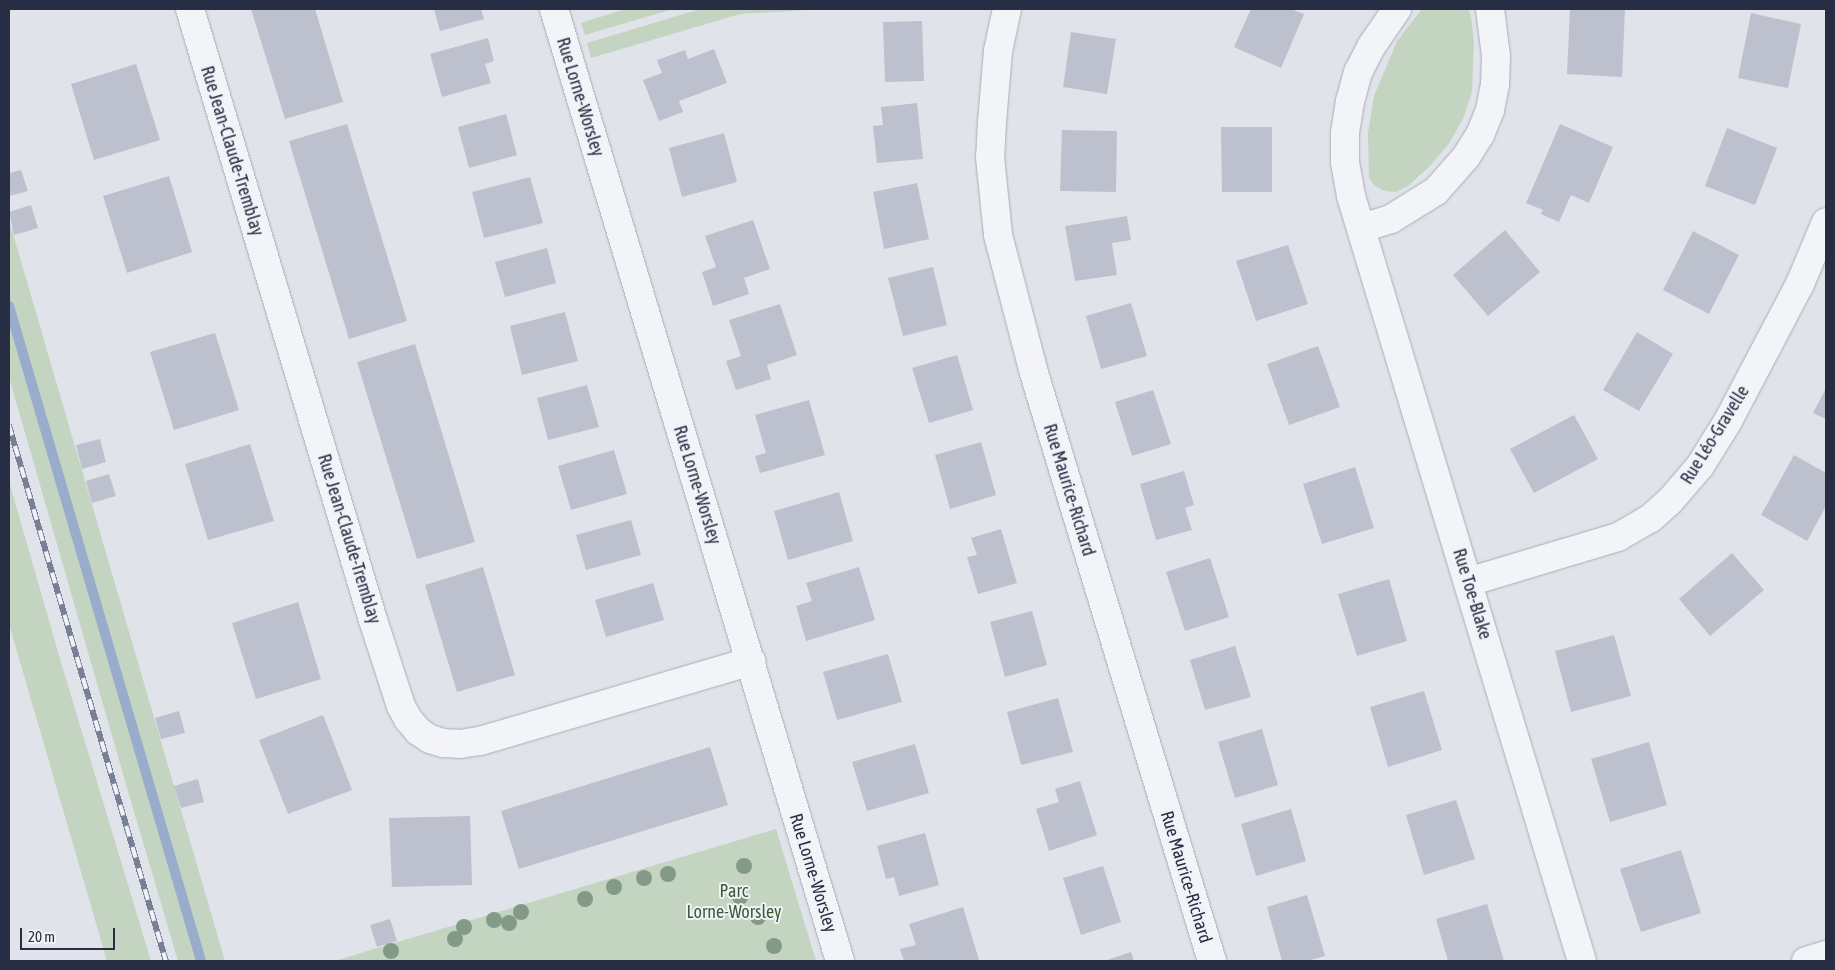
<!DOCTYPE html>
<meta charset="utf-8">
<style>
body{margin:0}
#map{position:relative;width:1835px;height:970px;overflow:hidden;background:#e0e3ea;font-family:"Asap Condensed",sans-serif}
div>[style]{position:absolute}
.green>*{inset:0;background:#c3d4c0}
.stream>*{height:10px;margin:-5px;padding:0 5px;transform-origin:5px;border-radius:5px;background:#98accc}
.building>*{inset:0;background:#bdc1cd}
.roads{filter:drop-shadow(0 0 1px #a8adb8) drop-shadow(0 0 1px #a8adb8)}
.street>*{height:28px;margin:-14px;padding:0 14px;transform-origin:14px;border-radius:14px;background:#f3f4f8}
.rail>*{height:5.5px;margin-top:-2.75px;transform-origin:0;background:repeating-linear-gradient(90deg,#f0f2f7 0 11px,#788095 0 22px);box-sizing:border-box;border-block:1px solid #788095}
.trees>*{width:16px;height:16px;margin:-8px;border-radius:50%;background:#839a86}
span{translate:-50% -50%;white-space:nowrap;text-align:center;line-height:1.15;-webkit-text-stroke:4px #f0f2f7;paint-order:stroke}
.street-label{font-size:18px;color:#272e43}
.park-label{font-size:18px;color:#375f34}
.frame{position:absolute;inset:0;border:10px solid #272e43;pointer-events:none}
.scale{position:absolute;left:20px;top:928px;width:95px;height:22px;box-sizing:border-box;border:2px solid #272e43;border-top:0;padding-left:6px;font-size:15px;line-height:18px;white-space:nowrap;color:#272e43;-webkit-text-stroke:4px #f0f2f7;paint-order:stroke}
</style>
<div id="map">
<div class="green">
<i style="clip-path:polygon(626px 9px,673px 9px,585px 35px,581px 23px)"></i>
<i style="clip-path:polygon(700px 9px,822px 9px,740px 14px,591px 58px,587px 43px)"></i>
<i style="clip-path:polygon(1422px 9px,1468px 9px,1471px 16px,1474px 41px,1472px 92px,1463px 119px,1450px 142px,1430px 166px,1408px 186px,1396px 192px,1385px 191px,1375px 186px,1369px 178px,1368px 133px,1374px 96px,1397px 41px)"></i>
<i style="clip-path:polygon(9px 220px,225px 961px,178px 961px,123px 774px,9px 377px)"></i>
<i style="clip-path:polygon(9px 481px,60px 659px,151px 961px,107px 961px,9px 624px)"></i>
<i style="clip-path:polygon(776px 829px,816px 961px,334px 961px)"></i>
</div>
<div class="stream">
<i style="left:9px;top:306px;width:683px;rotate:73.66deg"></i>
</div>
<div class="building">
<i style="clip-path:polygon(251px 9px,315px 9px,343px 102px,285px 119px)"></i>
<i style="clip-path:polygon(434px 9px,481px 9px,484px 19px,440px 31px)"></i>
<i style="clip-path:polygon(1251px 9px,1291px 9px,1304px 14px,1281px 68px,1234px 47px)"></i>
<i style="clip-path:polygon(1570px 9px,1625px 9px,1622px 77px,1567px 74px)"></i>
<i style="clip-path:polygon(1751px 13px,1801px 24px,1788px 88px,1738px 78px)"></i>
<i style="clip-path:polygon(922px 21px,924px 81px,885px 82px,883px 22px)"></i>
<i style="clip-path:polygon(1071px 32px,1116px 39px,1107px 94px,1063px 87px)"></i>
<i style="clip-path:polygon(488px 38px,494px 61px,485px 64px,491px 83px,442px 97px,430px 54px)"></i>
<i style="clip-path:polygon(714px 49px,727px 83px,679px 101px,683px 112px,659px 121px,643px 80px,662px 73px,657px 60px,685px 50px,688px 59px)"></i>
<i style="clip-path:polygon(136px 64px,160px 140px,94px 160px,71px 84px)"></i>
<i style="clip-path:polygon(917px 103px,923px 159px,877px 163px,873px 126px,883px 125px,881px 107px)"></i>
<i style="clip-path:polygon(506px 114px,517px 155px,469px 168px,458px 127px)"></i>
<i style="clip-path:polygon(347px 124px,407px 321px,349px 339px,289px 141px)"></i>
<i style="clip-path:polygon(1560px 124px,1613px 147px,1589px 203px,1571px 195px,1559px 222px,1541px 214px,1543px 210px,1526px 203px)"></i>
<i style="clip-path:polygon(1221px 127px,1272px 127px,1272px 192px,1222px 192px)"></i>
<i style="clip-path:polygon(1727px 128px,1777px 148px,1755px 205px,1705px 186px)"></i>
<i style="clip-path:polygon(1062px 130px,1117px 131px,1116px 192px,1060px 191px)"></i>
<i style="clip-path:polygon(724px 133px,737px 182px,682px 197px,669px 148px)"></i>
<i style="clip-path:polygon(21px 170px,28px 191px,9px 196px,9px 173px)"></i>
<i style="clip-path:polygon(169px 176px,192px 252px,127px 273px,103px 196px)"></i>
<i style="clip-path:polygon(530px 177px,543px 223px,484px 238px,472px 192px)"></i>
<i style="clip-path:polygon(917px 183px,929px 239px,884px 249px,873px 192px)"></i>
<i style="clip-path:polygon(31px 205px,38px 228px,14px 235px,9px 212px)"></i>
<i style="clip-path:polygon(1127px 216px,1131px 240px,1112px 243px,1117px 275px,1075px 281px,1065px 226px)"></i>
<i style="clip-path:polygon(753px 220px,770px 269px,744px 278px,749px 294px,713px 306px,702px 272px,716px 267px,705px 236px)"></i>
<i style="clip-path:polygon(1505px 230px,1540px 272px,1488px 316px,1453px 275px)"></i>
<i style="clip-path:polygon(1693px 231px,1739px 255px,1709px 314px,1663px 290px)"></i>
<i style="clip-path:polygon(1288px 245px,1308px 304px,1256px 321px,1236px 261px)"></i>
<i style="clip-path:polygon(547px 248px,556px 283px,505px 297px,495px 262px)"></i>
<i style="clip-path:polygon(933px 267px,947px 325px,903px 336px,888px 278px)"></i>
<i style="clip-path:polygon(1131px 303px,1147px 356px,1101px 369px,1086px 316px)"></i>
<i style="clip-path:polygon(780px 304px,797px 355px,767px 365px,771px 379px,736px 390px,726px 361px,741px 356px,729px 320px)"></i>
<i style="clip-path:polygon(565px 312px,578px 361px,522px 375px,510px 326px)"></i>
<i style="clip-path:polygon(1637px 332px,1673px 354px,1639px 411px,1603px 390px)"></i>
<i style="clip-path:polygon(215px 333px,239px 410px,174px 430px,150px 352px)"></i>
<i style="clip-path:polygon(415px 344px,475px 542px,417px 559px,357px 362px)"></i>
<i style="clip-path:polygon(1318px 346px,1340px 407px,1289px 425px,1267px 364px)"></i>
<i style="clip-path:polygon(957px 355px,973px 410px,929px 423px,912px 368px)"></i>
<i style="clip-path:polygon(587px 385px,599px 427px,548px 440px,537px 398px)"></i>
<i style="clip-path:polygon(1826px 388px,1826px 419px,1813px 413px)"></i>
<i style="clip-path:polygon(1153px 390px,1171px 444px,1132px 456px,1115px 402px)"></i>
<i style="clip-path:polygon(809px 400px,825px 455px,760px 473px,755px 456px,766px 453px,755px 415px)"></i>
<i style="clip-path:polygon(1574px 415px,1598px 459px,1534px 493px,1510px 449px)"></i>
<i style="clip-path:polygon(100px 439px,106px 462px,82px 469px,76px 445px)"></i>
<i style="clip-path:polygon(981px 442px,996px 495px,950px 509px,935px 455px)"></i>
<i style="clip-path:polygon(250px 444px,274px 521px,208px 540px,185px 464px)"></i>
<i style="clip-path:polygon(614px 450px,627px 494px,571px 510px,558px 466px)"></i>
<i style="clip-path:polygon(1794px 455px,1826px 473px,1826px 506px,1807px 541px,1761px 515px)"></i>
<i style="clip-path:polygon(1355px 467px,1374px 528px,1322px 544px,1303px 484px)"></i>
<i style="clip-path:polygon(1184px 471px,1194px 505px,1185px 508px,1192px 530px,1156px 540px,1140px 484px)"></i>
<i style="clip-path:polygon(109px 474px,116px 496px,92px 503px,86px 481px)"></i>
<i style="clip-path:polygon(839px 492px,853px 541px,788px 560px,774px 511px)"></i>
<i style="clip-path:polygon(631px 520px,641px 555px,586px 570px,576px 535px)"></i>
<i style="clip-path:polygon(1001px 529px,1017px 583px,978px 594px,967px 557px,977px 555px,971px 538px)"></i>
<i style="clip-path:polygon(1732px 553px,1764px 590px,1710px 636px,1679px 599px)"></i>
<i style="clip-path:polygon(1210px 558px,1229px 617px,1185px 631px,1166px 572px)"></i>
<i style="clip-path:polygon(483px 567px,515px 675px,457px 692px,425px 585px)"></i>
<i style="clip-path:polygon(859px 567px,875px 620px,806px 641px,796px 606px,812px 601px,806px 583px)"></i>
<i style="clip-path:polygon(1389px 579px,1407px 641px,1357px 656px,1338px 594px)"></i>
<i style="clip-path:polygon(653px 583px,664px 620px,606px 637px,595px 600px)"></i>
<i style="clip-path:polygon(298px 602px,321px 679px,256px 699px,232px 623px)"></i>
<i style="clip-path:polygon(1032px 611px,1047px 665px,1005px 677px,990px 622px)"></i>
<i style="clip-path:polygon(1614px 635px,1631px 696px,1571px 712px,1555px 651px)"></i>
<i style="clip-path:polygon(1235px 646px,1251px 697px,1205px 710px,1190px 660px)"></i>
<i style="clip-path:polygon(888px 654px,902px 702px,837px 720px,823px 672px)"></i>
<i style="clip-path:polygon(1424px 691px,1442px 750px,1388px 767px,1370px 707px)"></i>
<i style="clip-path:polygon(1058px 698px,1073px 752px,1021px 765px,1007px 712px)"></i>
<i style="clip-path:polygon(179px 711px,185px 733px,161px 739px,155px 718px)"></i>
<i style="clip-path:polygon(323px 715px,352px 790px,288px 814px,259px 740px)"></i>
<i style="clip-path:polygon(1262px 729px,1278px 785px,1235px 798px,1218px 742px)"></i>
<i style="clip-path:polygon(1649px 742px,1667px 805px,1610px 822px,1591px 759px)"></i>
<i style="clip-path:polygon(915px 744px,929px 793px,867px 811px,852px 762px)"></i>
<i style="clip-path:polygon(710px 747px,728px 805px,519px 869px,501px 811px)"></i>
<i style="clip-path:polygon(198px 779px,204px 802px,181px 808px,174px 786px)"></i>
<i style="clip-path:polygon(1080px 781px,1097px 835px,1049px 851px,1036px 809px,1059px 802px,1055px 789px)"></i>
<i style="clip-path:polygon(1456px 800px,1475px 859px,1424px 875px,1406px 815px)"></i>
<i style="clip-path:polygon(1291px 809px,1306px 861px,1256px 876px,1241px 824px)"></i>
<i style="clip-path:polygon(470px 816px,472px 885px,392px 887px,389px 818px)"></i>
<i style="clip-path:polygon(925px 833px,939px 885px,899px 896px,894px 877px,886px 879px,877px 846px)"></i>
<i style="clip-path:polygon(1681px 850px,1701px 913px,1641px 932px,1620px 869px)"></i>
<i style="clip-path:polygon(1103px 866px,1121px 922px,1081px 935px,1063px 878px)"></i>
<i style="clip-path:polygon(1307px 895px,1325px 956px,1307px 961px,1282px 961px,1267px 907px)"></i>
<i style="clip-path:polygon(1487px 904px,1504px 961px,1448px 961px,1436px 919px)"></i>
<i style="clip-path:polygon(963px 907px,979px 960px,904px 961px,900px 949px,916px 945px,909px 924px)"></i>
<i style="clip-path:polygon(390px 919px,397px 941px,377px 947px,370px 925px)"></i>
<i style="clip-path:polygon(1131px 952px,1134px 961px,1104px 961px)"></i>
</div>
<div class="roads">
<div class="street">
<i style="left:190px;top:9px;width:638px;rotate:73.33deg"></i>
<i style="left:373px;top:620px;width:90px;rotate:72deg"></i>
<i style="left:401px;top:706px;width:15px;rotate:62deg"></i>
<i style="left:408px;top:719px;width:16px;rotate:50deg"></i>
<i style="left:418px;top:731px;width:14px;rotate:34deg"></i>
<i style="left:430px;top:739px;width:14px;rotate:17deg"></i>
<i style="left:443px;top:743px;width:17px;rotate:3deg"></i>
<i style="left:460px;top:744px;width:20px;rotate:-9deg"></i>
<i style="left:480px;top:741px;width:283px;rotate:-16.4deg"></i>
<i style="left:554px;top:9px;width:994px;rotate:73.28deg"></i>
<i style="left:1007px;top:9px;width:43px;rotate:102.1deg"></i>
<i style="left:998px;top:51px;width:71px;rotate:94.8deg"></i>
<i style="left:992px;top:122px;width:35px;rotate:93deg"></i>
<i style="left:990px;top:157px;width:78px;rotate:84.1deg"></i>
<i style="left:998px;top:235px;width:143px;rotate:75.4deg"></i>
<i style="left:1034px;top:373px;width:614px;rotate:73.16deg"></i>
<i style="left:1397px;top:9px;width:46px;rotate:124.4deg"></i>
<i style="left:1371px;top:47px;width:28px;rotate:117deg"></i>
<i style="left:1358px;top:72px;width:30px;rotate:105deg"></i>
<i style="left:1350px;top:101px;width:33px;rotate:99deg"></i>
<i style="left:1345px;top:134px;width:28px;rotate:90deg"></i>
<i style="left:1345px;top:162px;width:35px;rotate:80deg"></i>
<i style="left:1351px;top:196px;width:799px;rotate:73.2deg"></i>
<i style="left:1362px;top:228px;width:30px;rotate:-17deg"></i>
<i style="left:1391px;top:219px;width:53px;rotate:-31.9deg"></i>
<i style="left:1436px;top:191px;width:45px;rotate:-48.6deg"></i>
<i style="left:1466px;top:157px;width:26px;rotate:-58deg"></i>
<i style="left:1480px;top:135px;width:27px;rotate:-68deg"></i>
<i style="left:1490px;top:110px;width:25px;rotate:-79deg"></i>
<i style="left:1495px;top:85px;width:29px;rotate:-88deg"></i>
<i style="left:1496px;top:56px;width:47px;rotate:-97.3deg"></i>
<i style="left:1468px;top:582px;width:157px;rotate:-16.7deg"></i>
<i style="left:1618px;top:537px;width:38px;rotate:-30deg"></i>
<i style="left:1651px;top:518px;width:25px;rotate:-42deg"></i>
<i style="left:1670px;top:501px;width:46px;rotate:-49.4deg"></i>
<i style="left:1700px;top:466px;width:53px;rotate:-58.1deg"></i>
<i style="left:1728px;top:421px;width:155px;rotate:-62.3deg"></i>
<i style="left:1800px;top:284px;width:67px;rotate:-67.2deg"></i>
<i style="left:1806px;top:961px;width:21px;rotate:-17deg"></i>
</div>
</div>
<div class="rail">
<i style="left:9px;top:425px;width:559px;rotate:73.67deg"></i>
</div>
<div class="trees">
<i style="left:744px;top:866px"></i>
<i style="left:668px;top:874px"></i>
<i style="left:644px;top:878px"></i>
<i style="left:614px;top:887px"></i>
<i style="left:740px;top:897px"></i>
<i style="left:585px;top:899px"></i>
<i style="left:521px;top:912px"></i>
<i style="left:758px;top:917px"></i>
<i style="left:494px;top:920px"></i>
<i style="left:509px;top:923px"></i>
<i style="left:464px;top:927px"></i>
<i style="left:455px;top:939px"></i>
<i style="left:774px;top:946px"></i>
<i style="left:391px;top:951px"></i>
</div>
<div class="street-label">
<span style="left:580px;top:97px;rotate:73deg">Rue Lorne-Worsley</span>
<span style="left:232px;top:151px;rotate:73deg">Rue Jean-Claude-Tremblay</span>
<span style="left:1715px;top:435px;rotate:-58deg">Rue Léo-Gravelle</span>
<span style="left:697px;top:485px;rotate:73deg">Rue Lorne-Worsley</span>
<span style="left:1069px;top:490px;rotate:73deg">Rue Maurice-Richard</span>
<span style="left:349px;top:539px;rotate:73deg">Rue Jean-Claude-Tremblay</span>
<span style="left:1472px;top:594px;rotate:73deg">Rue Toe-Blake</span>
<span style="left:813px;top:873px;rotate:73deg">Rue Lorne-Worsley</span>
<span style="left:1186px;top:877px;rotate:73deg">Rue Maurice-Richard</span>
</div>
<div class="park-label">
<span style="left:734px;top:902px">Parc<br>Lorne-Worsley</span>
</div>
<div class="frame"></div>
<div class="scale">20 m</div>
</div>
